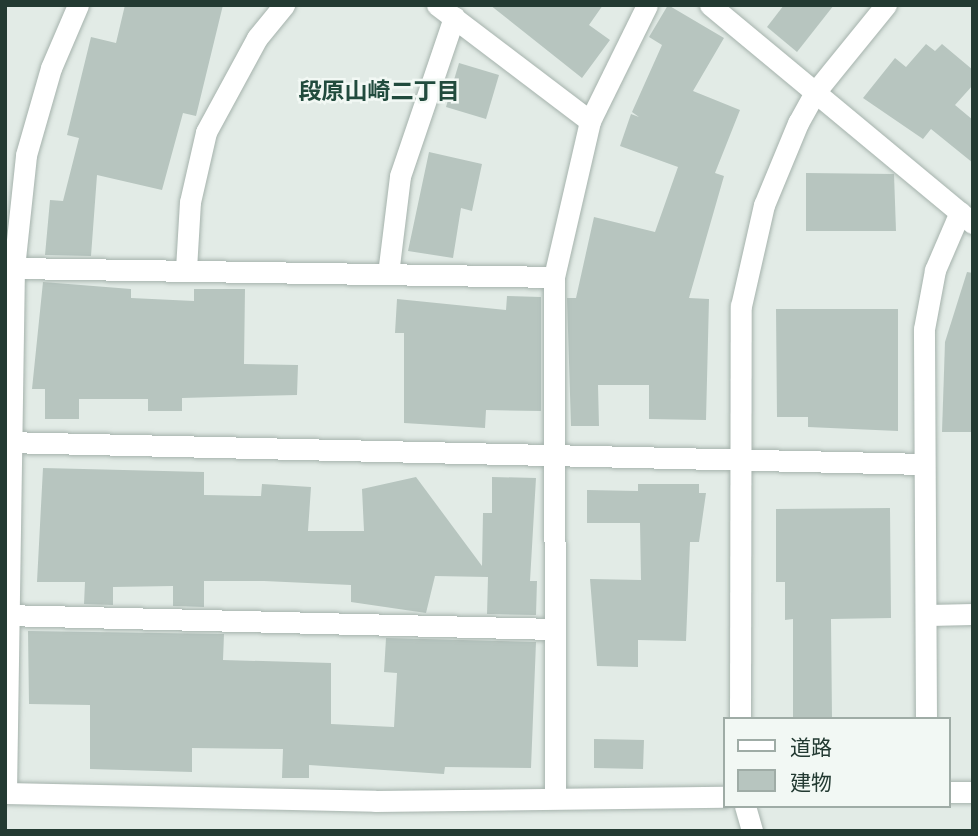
<!DOCTYPE html>
<meta charset="utf-8">
<style>
body{margin:0}
#map{position:relative;width:978px;height:836px;overflow:hidden;background:#e2ebe6;font-family:Roboto,"Noto Sans JP",sans-serif}
div>[style]{position:absolute}
.building>*{inset:0;background:#b7c5bf}
.roads{filter:drop-shadow(0 0 2px #a5b2ac) drop-shadow(0 0 2px #a5b2ac)}
.minor>*{height:21px;margin:-10.5px;padding:0 10.5px;transform-origin:10.5px;border-radius:10.5px;background:#fff}
span{translate:-50% -50%;white-space:nowrap;text-align:center;line-height:1.15;-webkit-text-stroke:5px #f2f8f4;paint-order:stroke}
.neighbourhood-label{font-size:23px;color:#214b3d;font-weight:700}
.frame{position:absolute;inset:0;border:7px solid #233a32;pointer-events:none}
.legend{position:absolute;left:723px;top:717px;width:228px;height:91px;box-sizing:border-box;background:#f2f8f4;border:2px solid #9faca6;margin:0;padding:9px 12px;list-style:none;font-size:21px;color:#233a32}
.legend li{display:flex;align-items:center;gap:14px;height:35px}
.legend b{width:35px;border:2px solid #9faca6}
</style>
<div id="map">
<div class="building">
<i style="clip-path:polygon(125px 5px,223px 5px,196px 116px,183px 113px,162px 190px,97px 175px,91px 256px,45px 255px,50px 200px,63px 201px,79px 138px,67px 135px,91px 37px,116px 43px)"></i>
<i style="clip-path:polygon(490px 5px,603px 5px,589px 25px,610px 40px,582px 78px)"></i>
<i style="clip-path:polygon(668px 5px,724px 38px,693px 91px,740px 110px,715px 173px,724px 176px,689px 298px,709px 299px,706px 420px,649px 419px,649px 385px,598px 385px,599px 426px,571px 426px,567px 298px,576px 298px,594px 217px,655px 232px,678px 167px,620px 146px,631px 114px,639px 117px,632px 112px,662px 45px,649px 37px)"></i>
<i style="clip-path:polygon(784px 5px,834px 5px,797px 52px,767px 27px)"></i>
<i style="clip-path:polygon(926px 44px,935px 51px,942px 44px,973px 70px,973px 85px,955px 105px,973px 120px,973px 163px,931px 129px,923px 139px,863px 98px,895px 58px,906px 67px)"></i>
<i style="clip-path:polygon(459px 63px,499px 75px,486px 119px,446px 107px)"></i>
<i style="clip-path:polygon(429px 152px,482px 164px,472px 211px,461px 208px,453px 258px,408px 251px)"></i>
<i style="clip-path:polygon(806px 173px,894px 174px,896px 231px,806px 231px)"></i>
<i style="clip-path:polygon(967px 272px,973px 273px,973px 432px,942px 432px,945px 342px)"></i>
<i style="clip-path:polygon(43px 282px,131px 289px,131px 298px,194px 301px,194px 289px,245px 289px,244px 364px,298px 365px,297px 395px,182px 398px,182px 411px,148px 411px,148px 399px,79px 399px,79px 419px,45px 419px,45px 389px,32px 389px)"></i>
<i style="clip-path:polygon(507px 296px,541px 297px,541px 411px,486px 410px,485px 428px,404px 423px,404px 333px,395px 333px,397px 299px,506px 310px)"></i>
<i style="clip-path:polygon(776px 309px,898px 309px,898px 431px,808px 427px,808px 417px,777px 417px)"></i>
<i style="clip-path:polygon(43px 468px,204px 472px,204px 495px,261px 496px,262px 484px,311px 487px,308px 531px,364px 531px,362px 489px,416px 477px,482px 566px,483px 513px,492px 513px,492px 477px,536px 478px,530px 581px,537px 581px,536px 615px,487px 614px,488px 577px,435px 576px,426px 613px,351px 602px,351px 585px,264px 581px,204px 581px,204px 607px,173px 606px,173px 586px,113px 587px,113px 605px,84px 604px,85px 582px,37px 582px)"></i>
<i style="clip-path:polygon(638px 484px,699px 484px,699px 493px,706px 493px,699px 542px,690px 542px,686px 641px,638px 640px,638px 667px,597px 666px,590px 579px,641px 580px,640px 523px,587px 523px,587px 490px,638px 491px)"></i>
<i style="clip-path:polygon(890px 508px,891px 618px,831px 619px,832px 719px,793px 719px,793px 619px,785px 620px,785px 582px,776px 582px,776px 509px)"></i>
<i style="clip-path:polygon(28px 631px,224px 634px,223px 660px,331px 663px,331px 724px,394px 727px,397px 673px,384px 672px,386px 638px,536px 642px,531px 768px,445px 767px,444px 774px,309px 765px,309px 778px,282px 778px,283px 749px,192px 748px,192px 772px,90px 769px,90px 705px,29px 704px)"></i>
<i style="clip-path:polygon(594px 739px,644px 740px,643px 769px,594px 768px)"></i>
</div>
<div class="roads">
<div class="minor">
<i style="left:437px;top:5px;width:192px;rotate:37.2deg"></i>
<i style="left:710px;top:5px;width:342px;rotate:39.7deg"></i>
<i style="left:14px;top:268px;width:540px;rotate:0.95deg"></i>
<i style="left:186px;top:269px;width:67px;rotate:-86.6deg"></i>
<i style="left:190px;top:202px;width:72px;rotate:-77.1deg"></i>
<i style="left:206px;top:132px;width:107px;rotate:-61.5deg"></i>
<i style="left:257px;top:38px;width:43px;rotate:-50.7deg"></i>
<i style="left:388px;top:274px;width:99px;rotate:-83deg"></i>
<i style="left:400px;top:176px;width:168px;rotate:-71.2deg"></i>
<i style="left:5px;top:442px;width:919px;rotate:1.37deg"></i>
<i style="left:5px;top:615px;width:548px;rotate:1.46deg"></i>
<i style="left:928px;top:615px;width:45px;rotate:-1.3deg"></i>
<i style="left:740px;top:719px;width:413px;rotate:-89.9deg"></i>
<i style="left:741px;top:306px;width:104px;rotate:-77.2deg"></i>
<i style="left:764px;top:205px;width:89px;rotate:-67.5deg"></i>
<i style="left:798px;top:123px;width:37px;rotate:-61deg"></i>
<i style="left:816px;top:91px;width:111px;rotate:-50.9deg"></i>
<i style="left:926px;top:719px;width:390px;rotate:-90.3deg"></i>
<i style="left:924px;top:329px;width:60px;rotate:-79.4deg"></i>
<i style="left:935px;top:270px;width:63px;rotate:-66.7deg"></i>
<i style="left:948px;top:792px;width:25px"></i>
<i style="left:5px;top:793px;width:370px;rotate:1.2deg"></i>
<i style="left:375px;top:801px;width:349px;rotate:-0.7deg"></i>
<i style="left:6px;top:793px;width:525px;rotate:-89.13deg"></i>
<i style="left:14px;top:268px;width:114px;rotate:-83.9deg"></i>
<i style="left:26px;top:155px;width:91px;rotate:-74deg"></i>
<i style="left:51px;top:68px;width:69px;rotate:-66.8deg"></i>
<i style="left:555px;top:798px;width:521px;rotate:-90.11deg"></i>
<i style="left:554px;top:277px;width:160px;rotate:-77deg"></i>
<i style="left:590px;top:121px;width:129px;rotate:-63.8deg"></i>
<i style="left:745px;top:806px;width:26px;rotate:74deg"></i>
</div>
</div>
<div class="neighbourhood-label">
<span style="left:379px;top:92px">段原山崎二丁目</span>
</div>
<div class="frame"></div>
<ul class="legend">
<li><b style="height:9px;background:#fff"></b>道路</li>
<li><b style="height:19px;background:#b7c5bf"></b>建物</li>
</ul>
</div>
